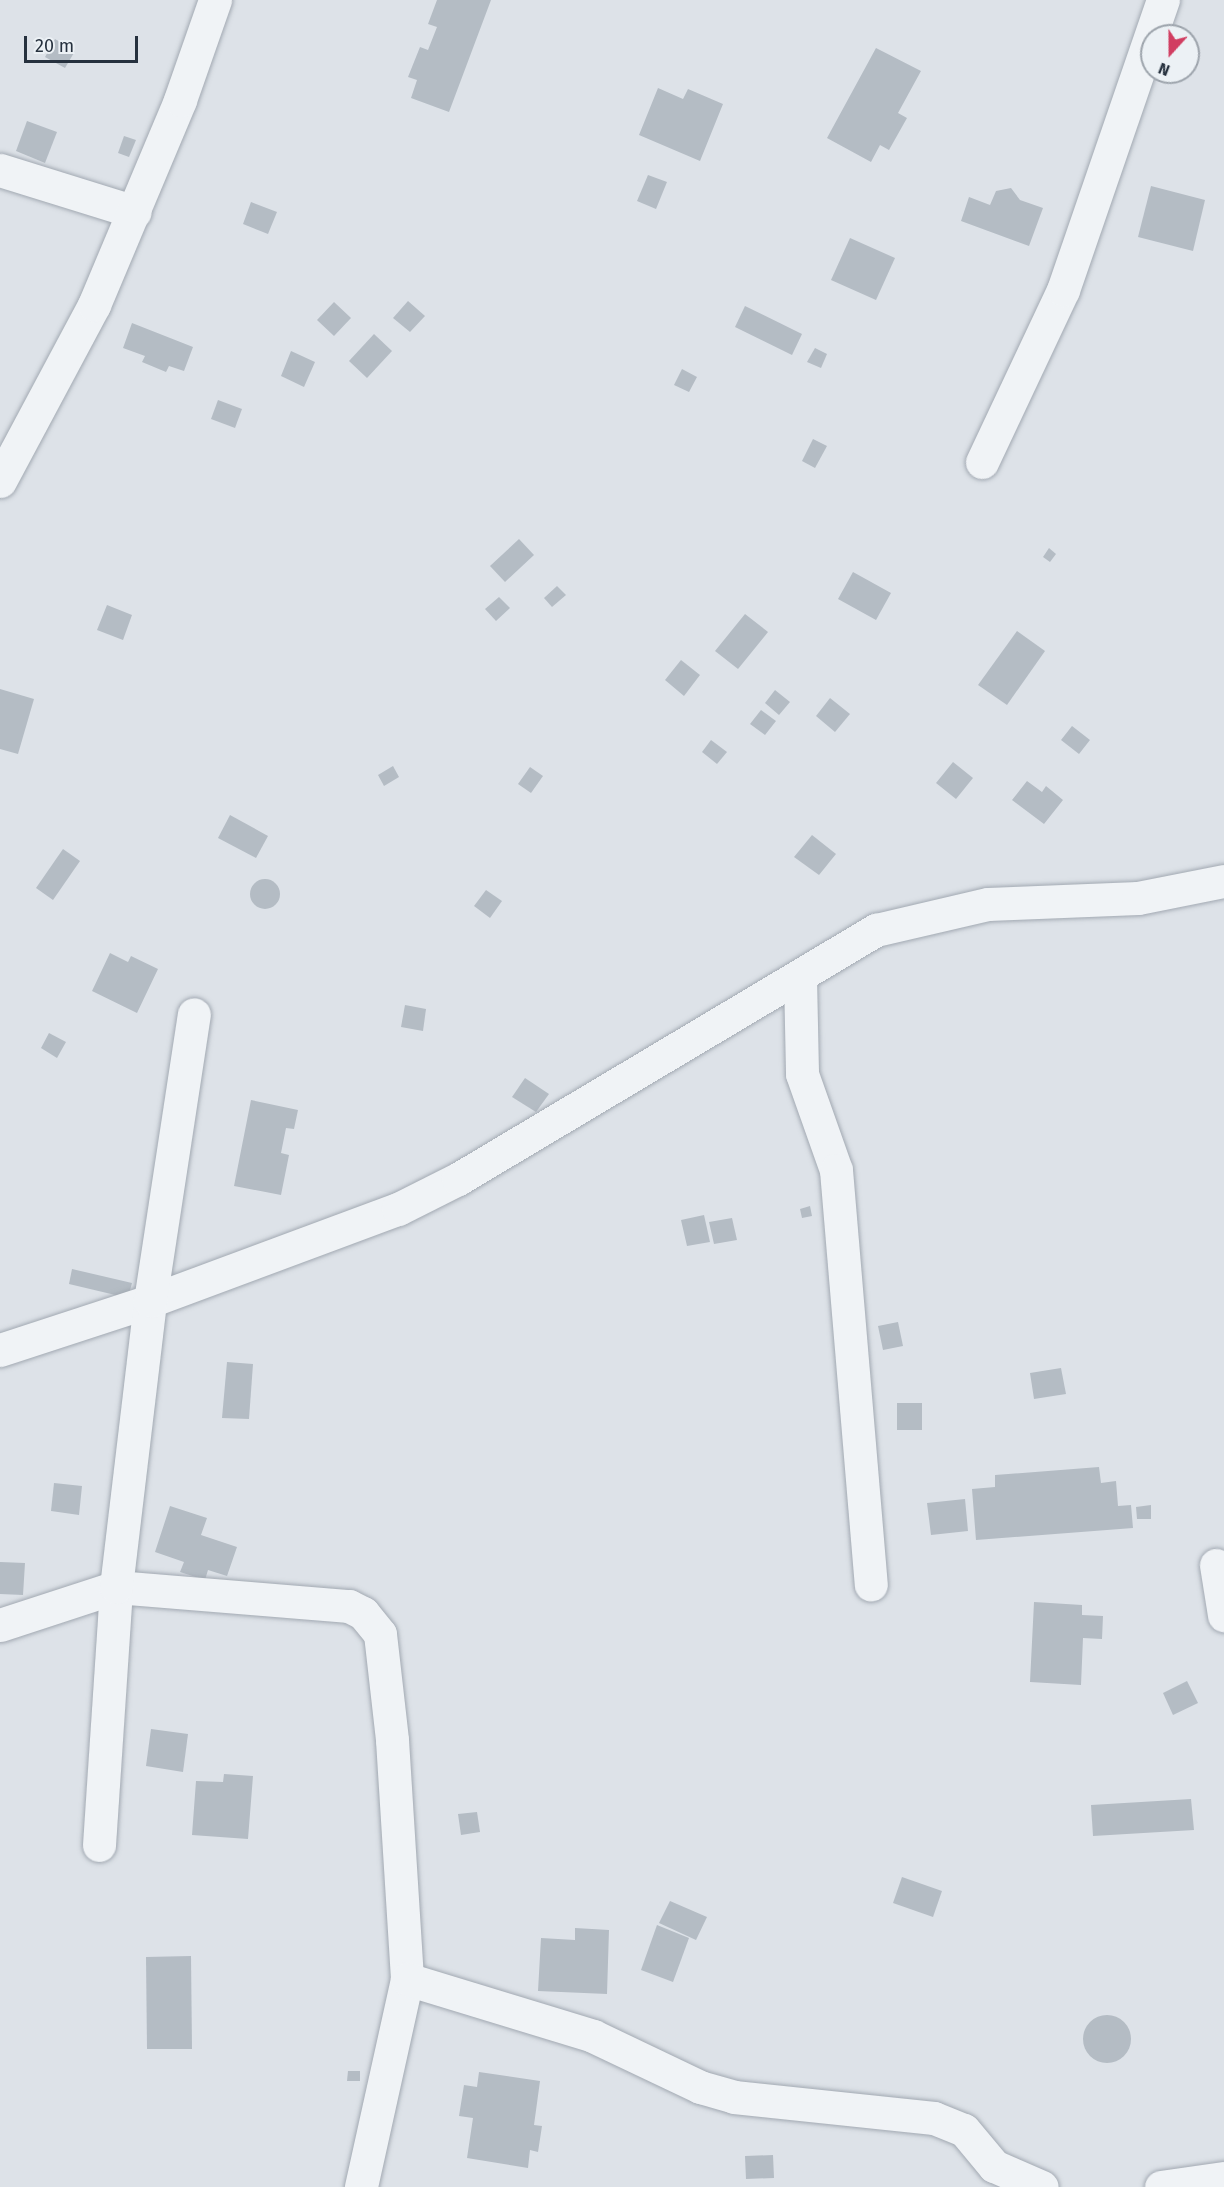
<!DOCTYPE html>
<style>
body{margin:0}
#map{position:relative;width:1224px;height:2187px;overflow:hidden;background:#dde2e8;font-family:"Fira Sans",sans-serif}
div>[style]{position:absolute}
.building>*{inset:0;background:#b4bcc4}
.round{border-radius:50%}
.roads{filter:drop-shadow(0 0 2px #a2a9b2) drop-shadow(0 0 2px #a2a9b2)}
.minor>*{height:33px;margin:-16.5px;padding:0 16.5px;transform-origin:16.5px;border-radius:16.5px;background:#f0f3f6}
span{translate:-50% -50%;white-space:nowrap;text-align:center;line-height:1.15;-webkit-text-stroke:4.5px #ecf1f5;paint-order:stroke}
.north{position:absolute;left:1140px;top:24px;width:60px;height:60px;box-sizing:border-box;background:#ecf1f5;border:2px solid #9da4ac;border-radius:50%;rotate:201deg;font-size:16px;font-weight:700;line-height:24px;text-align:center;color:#26313e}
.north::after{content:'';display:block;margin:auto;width:21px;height:27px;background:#d13d61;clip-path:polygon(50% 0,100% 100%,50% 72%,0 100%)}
.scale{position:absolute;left:24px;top:36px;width:114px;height:27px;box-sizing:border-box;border:3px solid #26313e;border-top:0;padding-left:8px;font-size:18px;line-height:21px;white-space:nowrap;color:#26313e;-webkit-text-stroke:4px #ecf1f5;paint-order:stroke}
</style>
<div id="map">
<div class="building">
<i style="clip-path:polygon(437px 0,491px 0,449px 112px,411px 98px,417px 80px,408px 77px,420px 47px,428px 50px,437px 27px,428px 24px)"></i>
<i style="clip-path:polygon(55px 39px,75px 51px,65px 68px,45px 57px)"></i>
<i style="clip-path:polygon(876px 48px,921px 71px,898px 113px,907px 118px,889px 150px,880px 145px,871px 162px,827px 138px)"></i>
<i style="clip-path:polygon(658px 88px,683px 99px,688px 89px,723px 104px,700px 161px,639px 135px)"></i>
<i style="clip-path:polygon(27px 121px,57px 132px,45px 163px,16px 151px)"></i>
<i style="clip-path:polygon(124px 136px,136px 140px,129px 157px,118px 153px)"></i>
<i style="clip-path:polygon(648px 175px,667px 182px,656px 209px,637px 201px)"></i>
<i style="clip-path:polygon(1151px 186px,1205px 200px,1193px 251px,1138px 237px)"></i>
<i style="clip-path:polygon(1011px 188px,1020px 200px,1043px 208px,1029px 246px,961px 221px,969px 197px,990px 205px,996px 191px)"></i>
<i style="clip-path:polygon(251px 202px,277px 212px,268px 234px,243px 224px)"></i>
<i style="clip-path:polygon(850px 238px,895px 258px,876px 300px,831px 280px)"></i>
<i style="clip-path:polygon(408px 301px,425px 316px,410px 332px,393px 318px)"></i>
<i style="clip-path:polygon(334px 302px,351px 318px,334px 336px,317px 320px)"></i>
<i style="clip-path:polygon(745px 306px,802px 334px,792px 355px,735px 327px)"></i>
<i style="clip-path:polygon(132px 323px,193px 347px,184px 371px,169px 366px,166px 372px,142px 362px,145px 356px,123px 348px)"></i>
<i style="clip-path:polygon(374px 334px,392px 351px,367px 378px,349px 361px)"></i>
<i style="clip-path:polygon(815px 348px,827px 354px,821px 368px,807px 362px)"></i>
<i style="clip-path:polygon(291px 351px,315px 362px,304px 387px,281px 376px)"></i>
<i style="clip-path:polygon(682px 369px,697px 377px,689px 392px,674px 385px)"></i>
<i style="clip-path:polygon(218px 400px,242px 409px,235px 428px,211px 419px)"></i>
<i style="clip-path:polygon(813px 439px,827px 446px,815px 468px,802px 461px)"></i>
<i style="clip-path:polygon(519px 539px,534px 555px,505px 582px,490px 566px)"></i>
<i style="clip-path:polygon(1049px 548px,1056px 554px,1050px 562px,1043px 557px)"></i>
<i style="clip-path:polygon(853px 572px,891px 593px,876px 620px,838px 599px)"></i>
<i style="clip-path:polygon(557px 586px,566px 595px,552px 607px,544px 598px)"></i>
<i style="clip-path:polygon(499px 597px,510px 608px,496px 621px,485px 609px)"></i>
<i style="clip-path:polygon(107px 605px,132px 615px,123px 640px,97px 630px)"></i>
<i style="clip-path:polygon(745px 614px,768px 632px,738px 669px,715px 651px)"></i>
<i style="clip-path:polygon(1017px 631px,1045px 651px,1007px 705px,978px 685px)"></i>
<i style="clip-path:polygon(681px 660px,700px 675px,684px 696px,665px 680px)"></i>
<i style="clip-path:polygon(0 689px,34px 699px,18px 754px,0 749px)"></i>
<i style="clip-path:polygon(775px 690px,790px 702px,779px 715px,765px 703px)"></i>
<i style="clip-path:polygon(830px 698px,850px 714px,835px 732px,816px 716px)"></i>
<i style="clip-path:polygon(761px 710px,776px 721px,765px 735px,750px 724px)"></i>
<i style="clip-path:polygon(1072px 726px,1090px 740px,1079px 754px,1061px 740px)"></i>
<i style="clip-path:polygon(711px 740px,727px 752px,717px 764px,702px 752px)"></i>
<i style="clip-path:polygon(953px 762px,973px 778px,956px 799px,936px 783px)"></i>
<i style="clip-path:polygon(393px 766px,399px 777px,384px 786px,378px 775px)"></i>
<i style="clip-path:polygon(530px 767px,543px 776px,531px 793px,518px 784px)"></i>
<i style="clip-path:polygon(1027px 781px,1042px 792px,1046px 786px,1063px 800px,1044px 824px,1012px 800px)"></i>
<i style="clip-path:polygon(230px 815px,268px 836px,256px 858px,218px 838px)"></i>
<i style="clip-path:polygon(812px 835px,836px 854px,819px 875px,794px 857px)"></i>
<i style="clip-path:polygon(63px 849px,80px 861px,53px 900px,36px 888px)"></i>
<i class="round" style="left:250px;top:879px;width:30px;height:30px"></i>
<i style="clip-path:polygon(486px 890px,502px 901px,490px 918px,474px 906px)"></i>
<i style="clip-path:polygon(110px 953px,128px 962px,131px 956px,158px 969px,137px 1013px,92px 991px)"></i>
<i style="clip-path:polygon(405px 1005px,426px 1009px,423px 1031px,401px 1027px)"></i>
<i style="clip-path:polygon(49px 1033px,66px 1042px,57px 1058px,41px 1048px)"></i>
<i style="clip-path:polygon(525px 1078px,549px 1094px,536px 1112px,512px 1097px)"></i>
<i style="clip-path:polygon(251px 1100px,298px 1110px,294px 1129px,286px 1128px,281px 1153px,289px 1155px,281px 1195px,234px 1186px)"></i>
<i style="clip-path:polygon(810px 1206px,812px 1216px,802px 1218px,800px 1209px)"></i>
<i style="clip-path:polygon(704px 1215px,710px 1242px,687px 1246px,681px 1220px)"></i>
<i style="clip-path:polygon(732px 1218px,737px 1240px,714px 1244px,709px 1222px)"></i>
<i style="clip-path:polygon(72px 1269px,132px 1283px,128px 1298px,69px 1284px)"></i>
<i style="clip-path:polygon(898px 1322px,903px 1346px,883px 1350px,878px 1326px)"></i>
<i style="clip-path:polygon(227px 1362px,253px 1364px,249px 1419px,222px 1418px)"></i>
<i style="clip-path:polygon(1061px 1368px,1066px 1394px,1034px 1399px,1030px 1373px)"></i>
<i style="clip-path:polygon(897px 1403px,922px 1403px,922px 1430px,897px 1430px)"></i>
<i style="clip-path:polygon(1099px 1467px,1101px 1483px,1116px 1481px,1118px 1506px,1131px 1505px,1133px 1528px,976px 1540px,972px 1489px,995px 1487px,995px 1475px)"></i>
<i style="clip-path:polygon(54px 1483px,82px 1486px,79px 1515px,51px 1511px)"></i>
<i style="clip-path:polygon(965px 1499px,968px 1531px,931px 1535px,927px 1503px)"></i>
<i style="clip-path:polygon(1151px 1505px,1151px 1519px,1137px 1519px,1136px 1507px)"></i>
<i style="clip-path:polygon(170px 1506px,207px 1518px,201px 1535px,237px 1547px,227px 1576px,208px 1570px,205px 1580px,180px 1572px,184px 1562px,155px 1552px)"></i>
<i style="clip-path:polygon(0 1562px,25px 1563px,23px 1595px,0 1594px)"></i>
<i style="clip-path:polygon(1034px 1602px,1082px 1605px,1082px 1615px,1103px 1616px,1102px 1639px,1083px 1638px,1081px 1685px,1030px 1682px)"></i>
<i style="clip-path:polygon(1187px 1681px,1198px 1703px,1173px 1715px,1163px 1693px)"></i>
<i style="clip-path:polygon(151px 1729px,188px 1734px,183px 1772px,146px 1766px)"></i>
<i style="clip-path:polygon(224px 1774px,253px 1776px,248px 1839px,192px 1835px,196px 1781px,223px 1782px)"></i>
<i style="clip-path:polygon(1191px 1799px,1194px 1830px,1093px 1836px,1091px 1805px)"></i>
<i style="clip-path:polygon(477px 1812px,480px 1832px,461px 1835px,458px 1814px)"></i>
<i style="clip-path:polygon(902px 1877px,942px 1891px,933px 1917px,893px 1903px)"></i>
<i style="clip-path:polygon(670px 1901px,707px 1917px,696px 1940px,659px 1923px)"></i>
<i style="clip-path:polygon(657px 1925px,689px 1938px,673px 1982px,641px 1970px)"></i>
<i style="clip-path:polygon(575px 1928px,609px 1930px,607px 1994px,538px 1991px,541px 1938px,575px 1940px)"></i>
<i style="clip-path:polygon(191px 1956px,192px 2049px,147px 2049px,146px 1957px)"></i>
<i class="round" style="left:1083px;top:2015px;width:48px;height:48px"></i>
<i style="clip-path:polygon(348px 2071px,360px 2071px,360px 2081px,347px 2081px)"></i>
<i style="clip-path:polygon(479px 2072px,540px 2081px,534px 2125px,542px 2126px,538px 2152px,530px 2150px,528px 2168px,467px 2158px,473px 2118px,459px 2116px,464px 2085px,477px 2087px)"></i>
<i style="clip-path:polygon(773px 2155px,774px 2178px,746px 2179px,745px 2156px)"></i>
</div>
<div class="roads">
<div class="minor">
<i style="left:0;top:170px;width:141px;rotate:17.3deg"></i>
<i style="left:982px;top:462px;width:190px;rotate:-64.8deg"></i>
<i style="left:1063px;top:290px;width:307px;rotate:-71deg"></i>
<i style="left:0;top:481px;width:200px;rotate:-61.9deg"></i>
<i style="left:94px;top:305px;width:222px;rotate:-67.2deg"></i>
<i style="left:180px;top:100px;width:106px;rotate:-70.7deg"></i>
<i style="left:800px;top:977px;width:97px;rotate:88.8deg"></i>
<i style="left:802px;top:1074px;width:102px;rotate:70.5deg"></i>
<i style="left:836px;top:1170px;width:416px;rotate:85.2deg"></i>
<i style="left:0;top:1350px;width:158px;rotate:-18.1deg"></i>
<i style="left:150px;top:1301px;width:265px;rotate:-20.4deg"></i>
<i style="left:398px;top:1209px;width:67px;rotate:-26.6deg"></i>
<i style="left:458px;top:1179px;width:487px;rotate:-30.8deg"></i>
<i style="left:876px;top:930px;width:115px;rotate:-13.1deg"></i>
<i style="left:988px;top:904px;width:150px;rotate:-2.3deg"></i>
<i style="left:1138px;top:898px;width:88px;rotate:-11.2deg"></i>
<i style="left:1216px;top:1565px;width:51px;rotate:80.9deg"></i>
<i style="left:0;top:1625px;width:122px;rotate:-18.1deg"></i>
<i style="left:116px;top:1587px;width:234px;rotate:4.7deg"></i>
<i style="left:349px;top:1606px;width:16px;rotate:27deg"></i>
<i style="left:363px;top:1613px;width:27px;rotate:51deg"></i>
<i style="left:380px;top:1634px;width:107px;rotate:83.5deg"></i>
<i style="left:392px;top:1740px;width:239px;rotate:86.4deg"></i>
<i style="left:407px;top:1979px;width:213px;rotate:102.5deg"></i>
<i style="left:99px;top:1845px;width:259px;rotate:-86.2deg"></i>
<i style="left:116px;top:1587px;width:288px;rotate:-83.2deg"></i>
<i style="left:150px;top:1301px;width:290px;rotate:-81.3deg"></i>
<i style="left:407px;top:1979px;width:195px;rotate:17deg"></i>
<i style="left:593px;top:2036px;width:119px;rotate:25.5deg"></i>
<i style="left:700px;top:2087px;width:35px;rotate:16deg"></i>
<i style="left:734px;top:2097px;width:201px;rotate:6deg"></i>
<i style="left:934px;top:2118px;width:32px;rotate:22deg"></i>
<i style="left:964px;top:2130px;width:47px;rotate:50.2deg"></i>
<i style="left:994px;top:2166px;width:52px;rotate:23.6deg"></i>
<i style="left:1161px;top:2187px;width:64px;rotate:-8.1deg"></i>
</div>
</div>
<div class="north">N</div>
<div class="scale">20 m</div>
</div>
